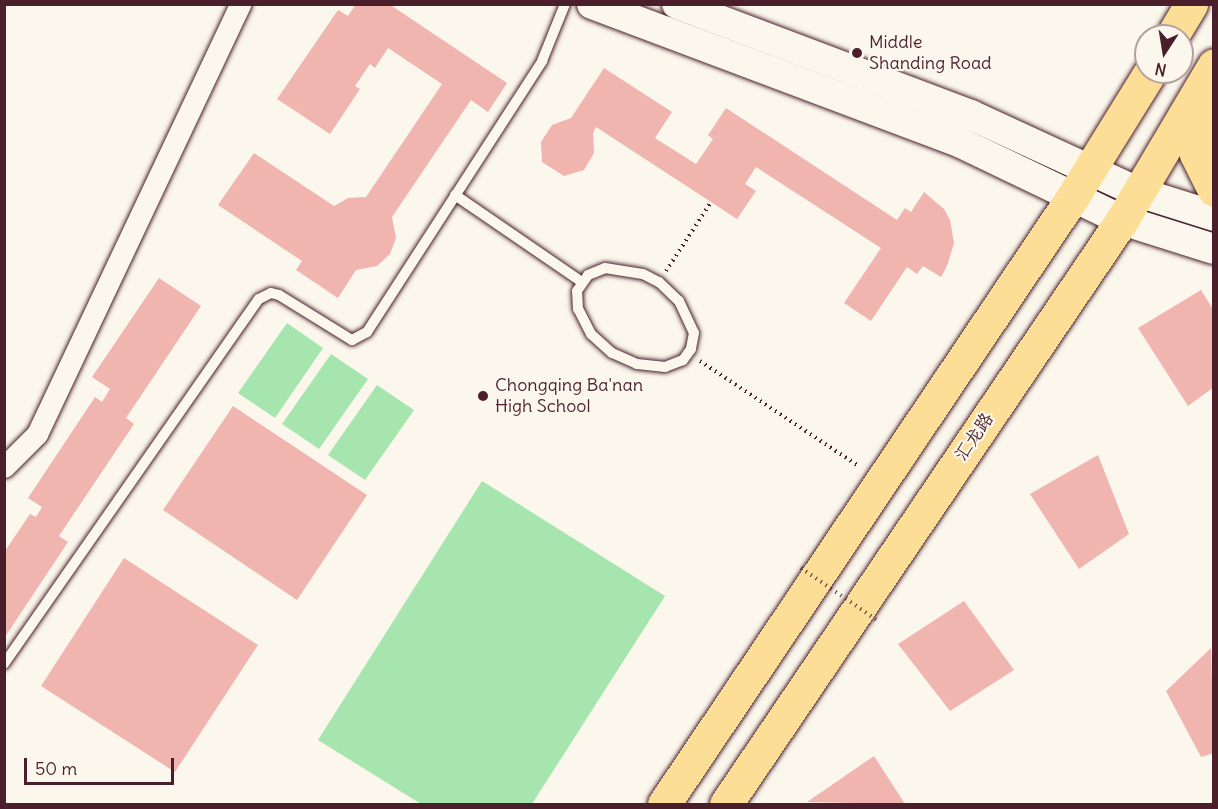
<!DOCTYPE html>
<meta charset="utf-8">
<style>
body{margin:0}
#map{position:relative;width:1218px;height:809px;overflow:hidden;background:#fbf7ec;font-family:Delius,"LXGW WenKai TC",sans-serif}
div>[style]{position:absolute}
.green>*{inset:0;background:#a6e5ae}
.building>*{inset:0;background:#f0b5af}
.path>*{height:4px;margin-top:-2px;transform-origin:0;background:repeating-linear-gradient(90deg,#4a1f2b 0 1.5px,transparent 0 6px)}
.roads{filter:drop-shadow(0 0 2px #4a1f2b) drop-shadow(0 0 2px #4a1f2b)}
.lane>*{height:10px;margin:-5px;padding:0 5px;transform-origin:5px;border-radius:5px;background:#fbf7ec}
.street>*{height:21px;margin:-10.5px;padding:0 10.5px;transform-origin:10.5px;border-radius:10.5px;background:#fbf7ec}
.secondary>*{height:30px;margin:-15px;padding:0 15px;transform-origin:15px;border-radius:15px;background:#fbf7ec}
.primary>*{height:33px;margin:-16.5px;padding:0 16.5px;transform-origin:16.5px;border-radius:16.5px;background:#fcde96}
.path-bridge>*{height:4px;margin-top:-2px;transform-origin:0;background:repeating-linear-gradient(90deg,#4a1f2b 0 1.5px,transparent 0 6px)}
.dots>*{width:16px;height:16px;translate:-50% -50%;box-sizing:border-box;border:3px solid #fbf7ec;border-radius:50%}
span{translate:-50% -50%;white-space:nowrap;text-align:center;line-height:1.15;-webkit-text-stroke:4.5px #fbf7ec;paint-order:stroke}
.poi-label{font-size:18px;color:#4a1f2b}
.left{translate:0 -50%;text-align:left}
.street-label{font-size:18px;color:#4a1f2b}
.frame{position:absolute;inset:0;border:6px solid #4a1f2b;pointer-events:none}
.north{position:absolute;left:1134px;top:24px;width:60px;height:60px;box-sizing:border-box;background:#fbf7ec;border:2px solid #b4a19f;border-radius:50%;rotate:192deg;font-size:16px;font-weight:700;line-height:24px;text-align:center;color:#4a1f2b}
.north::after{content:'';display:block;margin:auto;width:21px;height:27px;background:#4a1f2b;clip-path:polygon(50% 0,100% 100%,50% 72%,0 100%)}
.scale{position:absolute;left:24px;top:758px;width:150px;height:27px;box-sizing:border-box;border:3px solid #4a1f2b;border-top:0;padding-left:8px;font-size:18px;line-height:21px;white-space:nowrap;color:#4a1f2b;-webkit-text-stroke:4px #fbf7ec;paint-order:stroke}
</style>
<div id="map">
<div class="green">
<i style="clip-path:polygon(287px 323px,323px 348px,275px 418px,238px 393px)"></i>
<i style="clip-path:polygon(331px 354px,368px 379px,319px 449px,282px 424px)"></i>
<i style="clip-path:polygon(377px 385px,414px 410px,365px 480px,328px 455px)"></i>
<i style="clip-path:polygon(482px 481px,665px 596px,532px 804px,421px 804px,318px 740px)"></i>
</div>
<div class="building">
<i style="clip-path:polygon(356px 4px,389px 4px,507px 83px,488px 112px,471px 100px,392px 217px,396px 238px,390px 254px,377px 266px,356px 270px,338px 298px,296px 270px,302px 261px,218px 205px,254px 153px,334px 206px,348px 198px,366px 197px,442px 84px,388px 48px,375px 68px,370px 64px,355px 86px,360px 89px,330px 134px,277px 99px,338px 10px,348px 16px)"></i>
<i style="clip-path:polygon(604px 68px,672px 112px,655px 138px,696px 164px,713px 139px,708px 135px,726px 108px,897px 220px,905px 208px,911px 212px,924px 192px,944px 209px,950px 220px,954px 243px,947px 266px,941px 277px,923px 266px,917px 274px,907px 267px,871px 321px,844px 303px,881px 248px,756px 167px,745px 184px,756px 191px,737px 219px,596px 127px,593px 133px,594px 153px,584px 170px,564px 176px,542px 162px,541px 142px,552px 125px,571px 118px)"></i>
<i style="clip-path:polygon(159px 278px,201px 306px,126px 418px,134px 424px,59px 536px,68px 542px,5px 637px,5px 551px,30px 514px,36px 517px,42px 507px,28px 498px,95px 397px,102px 402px,110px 389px,92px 377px)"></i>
<i style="clip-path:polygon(1201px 290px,1214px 311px,1214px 387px,1188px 406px,1138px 328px)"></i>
<i style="clip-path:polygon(233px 406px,367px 495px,297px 600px,163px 510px)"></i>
<i style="clip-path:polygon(1098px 455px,1129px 534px,1079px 569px,1030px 494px)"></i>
<i style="clip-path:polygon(124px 558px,258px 645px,175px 772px,41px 686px)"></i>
<i style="clip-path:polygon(964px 601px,1014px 670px,950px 711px,898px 644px)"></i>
<i style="clip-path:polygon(1211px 648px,1214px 753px,1201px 757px,1166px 691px)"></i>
<i style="clip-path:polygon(874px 756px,905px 804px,807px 802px)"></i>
</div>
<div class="path">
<i style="left:666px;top:271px;width:82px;rotate:-56.9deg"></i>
<i style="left:700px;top:361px;width:188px;rotate:33.5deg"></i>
</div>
<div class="roads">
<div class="lane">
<i style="left:455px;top:195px;width:154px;rotate:34.4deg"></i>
<i style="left:605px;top:268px;width:38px;rotate:9deg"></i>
<i style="left:643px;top:274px;width:18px;rotate:27deg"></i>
<i style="left:659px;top:282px;width:28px;rotate:44deg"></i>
<i style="left:679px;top:301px;width:35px;rotate:65deg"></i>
<i style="left:694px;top:333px;width:16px;rotate:101deg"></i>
<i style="left:691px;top:349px;width:14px;rotate:126deg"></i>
<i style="left:683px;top:360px;width:19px;rotate:159deg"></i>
<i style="left:665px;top:367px;width:28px;rotate:-174deg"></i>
<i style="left:637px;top:364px;width:27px;rotate:-156deg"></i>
<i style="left:612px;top:353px;width:28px;rotate:-138deg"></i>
<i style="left:591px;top:334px;width:28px;rotate:-117deg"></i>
<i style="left:578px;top:309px;width:18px;rotate:-93deg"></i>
<i style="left:577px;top:291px;width:19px;rotate:-55deg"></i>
<i style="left:588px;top:275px;width:18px;rotate:-22deg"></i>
<i style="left:4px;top:664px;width:445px;rotate:-55.1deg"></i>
<i style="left:259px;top:299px;width:13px;rotate:-27deg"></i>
<i style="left:271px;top:293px;width:8px;rotate:14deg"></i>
<i style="left:279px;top:295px;width:86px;rotate:31.7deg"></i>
<i style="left:352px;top:340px;width:17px;rotate:-28deg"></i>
<i style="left:367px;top:332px;width:323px;rotate:-57.1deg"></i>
<i style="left:542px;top:61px;width:61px;rotate:-68deg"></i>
</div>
<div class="street">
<i style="left:4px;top:467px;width:47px;rotate:-45deg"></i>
<i style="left:37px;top:434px;width:476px;rotate:-64.7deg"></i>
</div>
<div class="secondary">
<i style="left:592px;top:4px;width:394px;rotate:20.6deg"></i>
<i style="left:961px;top:143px;width:178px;rotate:25.6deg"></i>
<i style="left:1122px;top:220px;width:96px;rotate:17.5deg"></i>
<i style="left:677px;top:4px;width:314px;rotate:20.7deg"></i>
<i style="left:971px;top:115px;width:184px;rotate:24.8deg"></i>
<i style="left:1138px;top:192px;width:80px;rotate:17.5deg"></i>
</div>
<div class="primary">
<i style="left:1172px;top:36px;width:37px;rotate:-59deg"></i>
<i style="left:1199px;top:97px;width:57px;rotate:93deg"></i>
<i style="left:1196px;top:154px;width:40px;rotate:63.4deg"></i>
<i style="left:664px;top:804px;width:731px;rotate:-56.05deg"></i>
<i style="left:1072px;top:198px;width:148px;rotate:-58.2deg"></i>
<i style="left:726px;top:804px;width:706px;rotate:-55.86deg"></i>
<i style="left:1122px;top:220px;width:180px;rotate:-59.3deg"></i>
</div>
</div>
<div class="path-bridge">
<i style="left:801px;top:568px;width:93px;rotate:34.5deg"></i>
</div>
<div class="dots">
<i style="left:857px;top:53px;background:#4a1f2b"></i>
<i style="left:483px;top:396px;background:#4a1f2b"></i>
</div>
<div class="poi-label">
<span class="left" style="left:869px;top:53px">Middle<br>Shanding Road</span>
<span class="left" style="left:495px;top:396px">Chongqing Ba'nan<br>High School</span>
</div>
<div class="street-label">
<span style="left:974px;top:437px;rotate:-56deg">汇龙路</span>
</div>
<div class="frame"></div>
<div class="north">N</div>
<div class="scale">50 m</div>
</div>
